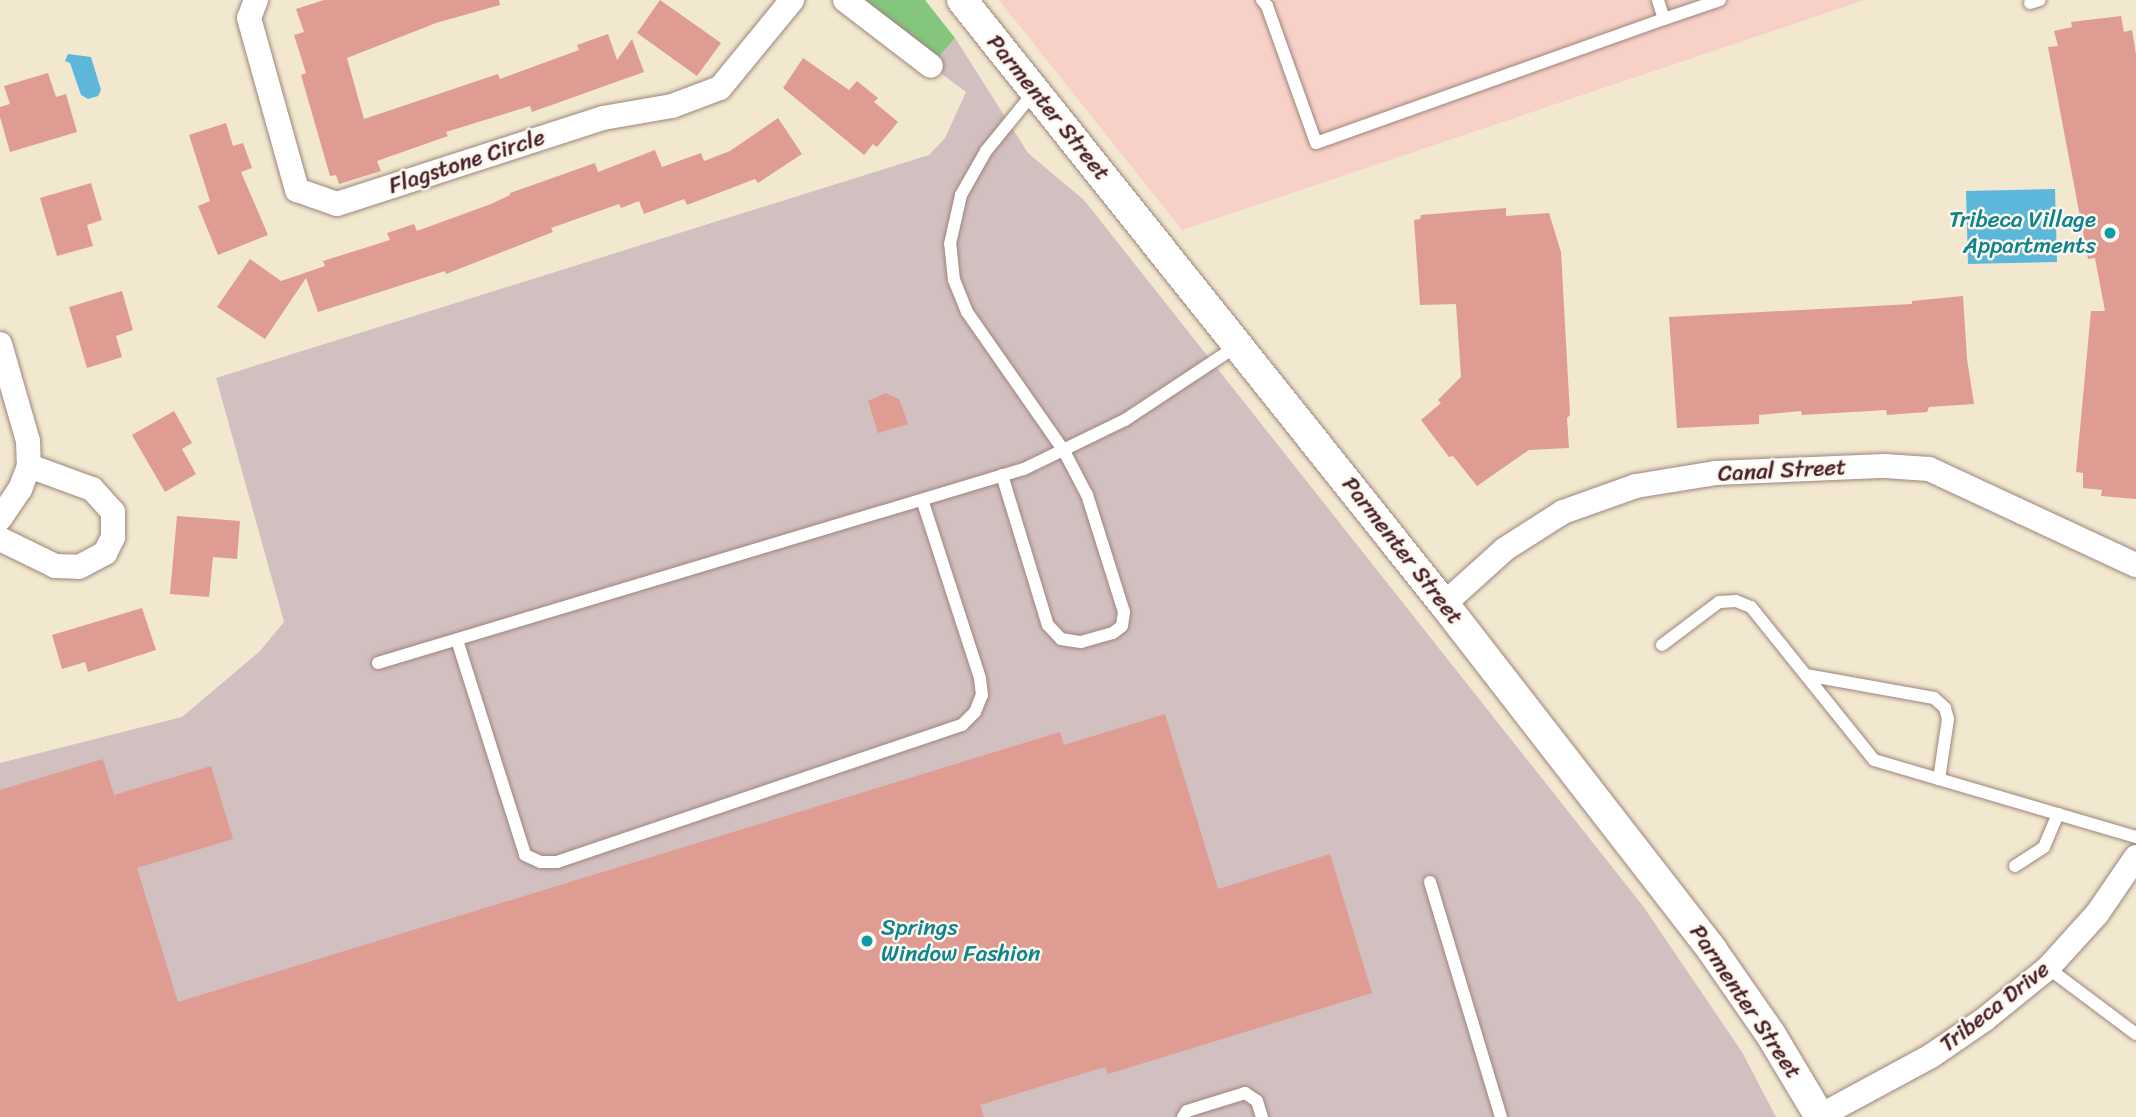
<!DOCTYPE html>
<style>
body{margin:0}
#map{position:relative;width:2136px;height:1117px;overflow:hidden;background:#f2e8cf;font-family:Sriracha,sans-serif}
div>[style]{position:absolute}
.built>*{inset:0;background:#f7d1c7}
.industrial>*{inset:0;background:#d2bfc0}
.green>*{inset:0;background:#85c67e}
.water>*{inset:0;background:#5cb7da}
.building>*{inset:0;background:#df9c93}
.roads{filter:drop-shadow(0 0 2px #9e847d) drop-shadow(0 0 2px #9e847d)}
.service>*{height:12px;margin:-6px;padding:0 6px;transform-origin:6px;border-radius:6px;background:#fff}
.minor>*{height:24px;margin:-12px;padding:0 12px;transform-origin:12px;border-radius:12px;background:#fff}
.tertiary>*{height:30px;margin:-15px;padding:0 15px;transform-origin:15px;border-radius:15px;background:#fff}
.dots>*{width:19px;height:19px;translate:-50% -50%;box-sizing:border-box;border:4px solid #fbf7ec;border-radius:50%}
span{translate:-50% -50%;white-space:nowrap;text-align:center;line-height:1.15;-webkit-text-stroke:5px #fbf7ec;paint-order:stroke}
.street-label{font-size:23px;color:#4a1f2b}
.culture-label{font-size:23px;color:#0d838f}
.right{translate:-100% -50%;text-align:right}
.left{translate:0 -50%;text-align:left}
</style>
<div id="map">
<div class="built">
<i style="clip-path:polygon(999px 0,1865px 0,1182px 230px)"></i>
</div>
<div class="industrial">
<i style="clip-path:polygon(955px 38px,1028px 153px,1084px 200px,1643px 906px,1742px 1052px,1776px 1117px,0 1117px,0 763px,182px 717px,260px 651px,284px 622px,216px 378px,929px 155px,945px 138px,966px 92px,931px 66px)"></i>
</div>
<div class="green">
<i style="clip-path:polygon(845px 0,925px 0,955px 38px,931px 66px)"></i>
</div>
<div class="water">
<i style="clip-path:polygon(68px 54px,91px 57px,101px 90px,98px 96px,88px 99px,81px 95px,70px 63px,65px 61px)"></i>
<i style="clip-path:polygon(2055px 189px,2057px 262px,1968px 264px,1966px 191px)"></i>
</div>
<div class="building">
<i style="clip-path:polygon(324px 0,499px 0,500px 5px,436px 23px,347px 58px,364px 119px,498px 74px,500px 79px,579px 50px,577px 45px,608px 34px,617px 60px,632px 39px,644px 72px,532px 112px,530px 106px,446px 132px,448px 136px,377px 161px,381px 171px,339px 184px,336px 175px,330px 176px,301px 75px,306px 73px,294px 35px,304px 32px,296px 9px)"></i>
<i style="clip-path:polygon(660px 0,721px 43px,697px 76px,637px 33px)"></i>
<i style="clip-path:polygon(2121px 16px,2124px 32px,2132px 30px,2136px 54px,2136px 499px,2101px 496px,2102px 490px,2083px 488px,2083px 473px,2076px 472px,2091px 311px,2105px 311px,2095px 258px,2088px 259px,2048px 47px,2058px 46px,2054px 31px,2072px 27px,2071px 22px)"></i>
<i style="clip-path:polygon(803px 58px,849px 90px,857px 81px,878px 98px,874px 102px,898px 122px,877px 147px,873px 144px,864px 155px,783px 88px)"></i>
<i style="clip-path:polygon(48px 73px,56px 97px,66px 94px,77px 132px,10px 152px,0 117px,0 107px,10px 104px,4px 86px)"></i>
<i style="clip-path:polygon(778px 118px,802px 154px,758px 183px,755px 179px,687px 205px,684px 199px,644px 214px,639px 201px,621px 208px,619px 204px,551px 228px,553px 232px,446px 274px,445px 271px,318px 312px,306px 278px,265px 339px,217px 307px,250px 259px,281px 281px,325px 266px,323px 261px,390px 240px,387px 233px,414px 224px,417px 231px,491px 204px,510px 195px,510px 193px,595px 163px,598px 172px,655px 150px,662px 167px,701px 153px,704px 161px,730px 151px)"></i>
<i style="clip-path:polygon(226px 123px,233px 146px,243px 143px,252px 168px,241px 172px,268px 235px,218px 255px,198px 206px,210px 201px,189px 135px)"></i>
<i style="clip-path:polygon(91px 183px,102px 220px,87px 225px,93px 246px,57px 256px,40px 198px)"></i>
<i style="clip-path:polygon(1506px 208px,1506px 216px,1549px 213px,1561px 252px,1570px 415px,1567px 418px,1569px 448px,1529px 450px,1477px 486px,1453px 456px,1449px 457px,1421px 420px,1441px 403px,1438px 400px,1461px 377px,1456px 304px,1420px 305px,1414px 220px,1420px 219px,1421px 215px)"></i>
<i style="clip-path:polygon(122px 291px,133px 330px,116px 336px,122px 357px,87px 368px,69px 307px)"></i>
<i style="clip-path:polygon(1963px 296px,1967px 359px,1974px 404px,1929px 407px,1927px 412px,1887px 415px,1886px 410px,1802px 415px,1801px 411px,1759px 415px,1759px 424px,1677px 428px,1669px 317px,1912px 304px,1912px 301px)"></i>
<i style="clip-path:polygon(886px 393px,899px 399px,908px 424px,878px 433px,868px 401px)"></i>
<i style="clip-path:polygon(174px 411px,192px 443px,182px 449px,196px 474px,165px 492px,132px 435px)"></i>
<i style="clip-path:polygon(177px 516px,240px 521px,237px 559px,213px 557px,209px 597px,170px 594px)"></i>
<i style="clip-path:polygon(142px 608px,156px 650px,88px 672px,85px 662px,62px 669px,52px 635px)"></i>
<i style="clip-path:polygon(1165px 714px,1218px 889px,1330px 854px,1372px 993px,1108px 1074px,1105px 1067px,980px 1105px,984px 1117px,0 1117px,0 790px,103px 759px,114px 795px,211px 766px,233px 839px,137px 868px,178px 1002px,1060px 732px,1064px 745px)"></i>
</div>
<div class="roads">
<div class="service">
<i style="left:1262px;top:0;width:8px;rotate:50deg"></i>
<i style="left:1267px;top:6px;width:145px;rotate:70.3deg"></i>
<i style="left:1316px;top:143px;width:369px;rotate:-19.6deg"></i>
<i style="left:1664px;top:19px;width:20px;rotate:-108deg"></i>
<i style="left:2030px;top:3px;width:10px;rotate:-17deg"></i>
<i style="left:1664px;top:19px;width:59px;rotate:-18.7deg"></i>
<i style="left:1002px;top:475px;width:157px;rotate:73deg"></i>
<i style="left:1048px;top:625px;width:19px;rotate:47deg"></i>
<i style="left:1061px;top:639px;width:20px;rotate:9deg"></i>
<i style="left:1081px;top:642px;width:33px;rotate:-16deg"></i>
<i style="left:1113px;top:633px;width:11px;rotate:-38deg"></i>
<i style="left:1122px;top:626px;width:14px;rotate:-82deg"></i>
<i style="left:1124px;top:612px;width:123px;rotate:-107.5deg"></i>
<i style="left:1087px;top:495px;width:50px;rotate:-117.6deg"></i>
<i style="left:1064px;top:451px;width:169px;rotate:-124.9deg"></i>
<i style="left:967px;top:312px;width:35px;rotate:-112deg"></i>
<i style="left:954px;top:280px;width:36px;rotate:-96deg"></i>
<i style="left:950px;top:244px;width:50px;rotate:-77.3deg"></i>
<i style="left:961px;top:195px;width:51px;rotate:-60.4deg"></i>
<i style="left:986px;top:151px;width:77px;rotate:-50.8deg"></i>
<i style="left:457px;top:640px;width:225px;rotate:72.4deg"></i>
<i style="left:525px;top:855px;width:17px;rotate:24deg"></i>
<i style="left:541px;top:862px;width:16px"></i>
<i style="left:557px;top:862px;width:428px;rotate:-18.7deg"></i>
<i style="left:962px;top:725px;width:18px;rotate:-45deg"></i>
<i style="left:975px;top:712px;width:18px;rotate:-68deg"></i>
<i style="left:982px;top:695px;width:17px;rotate:-97deg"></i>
<i style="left:980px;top:678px;width:187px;rotate:-108deg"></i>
<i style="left:1662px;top:645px;width:71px;rotate:-37deg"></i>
<i style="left:1719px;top:602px;width:17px;rotate:-3deg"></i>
<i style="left:1736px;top:601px;width:16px;rotate:22deg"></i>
<i style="left:1751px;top:607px;width:196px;rotate:51.2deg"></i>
<i style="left:1874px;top:760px;width:273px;rotate:16.4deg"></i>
<i style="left:378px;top:663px;width:675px;rotate:-16.72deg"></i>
<i style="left:1024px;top:469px;width:112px;rotate:-25.9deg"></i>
<i style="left:1125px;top:420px;width:134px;rotate:-33.5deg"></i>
<i style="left:1806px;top:675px;width:130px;rotate:10.2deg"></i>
<i style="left:1934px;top:698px;width:15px;rotate:42deg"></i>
<i style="left:1945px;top:708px;width:11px;rotate:75deg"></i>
<i style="left:1948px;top:719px;width:61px;rotate:98.5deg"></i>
<i style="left:2015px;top:866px;width:35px;rotate:-33deg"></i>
<i style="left:2044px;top:847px;width:36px;rotate:-67deg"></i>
<i style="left:1430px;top:882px;width:245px;rotate:73.2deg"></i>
<i style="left:2048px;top:968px;width:110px;rotate:36.9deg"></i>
<i style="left:1183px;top:1117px;width:7px;rotate:-56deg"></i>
<i style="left:1187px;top:1111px;width:61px;rotate:-17.2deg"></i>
<i style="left:1245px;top:1093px;width:14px;rotate:34deg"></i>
<i style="left:1257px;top:1101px;width:17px;rotate:73deg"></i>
</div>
<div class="minor">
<i style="left:256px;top:0;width:19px;rotate:111deg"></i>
<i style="left:249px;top:18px;width:179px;rotate:74.4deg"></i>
<i style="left:297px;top:190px;width:42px;rotate:19.3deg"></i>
<i style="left:337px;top:204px;width:280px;rotate:-17.9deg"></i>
<i style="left:603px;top:118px;width:70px;rotate:-9.9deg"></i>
<i style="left:672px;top:106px;width:51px;rotate:-20.6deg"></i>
<i style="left:720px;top:88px;width:114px;rotate:-50.7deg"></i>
<i style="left:845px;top:0;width:108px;rotate:37.5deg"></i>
<i style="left:0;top:344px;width:101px;rotate:73.9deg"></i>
<i style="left:28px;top:441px;width:25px;rotate:88deg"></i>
<i style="left:29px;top:466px;width:25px;rotate:111deg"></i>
<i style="left:20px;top:489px;width:36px;rotate:124deg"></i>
<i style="left:0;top:539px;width:61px;rotate:26.1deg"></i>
<i style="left:55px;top:566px;width:24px;rotate:2deg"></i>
<i style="left:79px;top:567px;width:30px;rotate:-28deg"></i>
<i style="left:105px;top:553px;width:18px;rotate:-63deg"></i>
<i style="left:113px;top:537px;width:25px;rotate:-90deg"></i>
<i style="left:113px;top:512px;width:31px;rotate:-132deg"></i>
<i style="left:92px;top:489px;width:67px;rotate:-159.9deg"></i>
<i style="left:1444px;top:604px;width:82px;rotate:-42deg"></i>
<i style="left:1505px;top:549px;width:69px;rotate:-32.5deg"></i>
<i style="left:1563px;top:512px;width:77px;rotate:-19.6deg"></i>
<i style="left:1636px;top:486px;width:80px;rotate:-9.3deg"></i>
<i style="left:1715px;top:473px;width:170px;rotate:-2.4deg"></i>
<i style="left:1885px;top:466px;width:44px;rotate:3.9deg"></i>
<i style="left:1929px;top:469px;width:228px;rotate:24.9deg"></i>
<i style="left:1820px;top:1116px;width:126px;rotate:-28.4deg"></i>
<i style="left:1931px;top:1056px;width:65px;rotate:-34.4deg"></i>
<i style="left:1985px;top:1019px;width:81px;rotate:-39deg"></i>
<i style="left:2048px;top:968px;width:73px;rotate:-47.8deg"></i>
<i style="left:2097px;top:914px;width:69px;rotate:-55.6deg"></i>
</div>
<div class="tertiary">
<i style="left:962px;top:0;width:773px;rotate:51.41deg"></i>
<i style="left:1444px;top:604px;width:438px;rotate:52.2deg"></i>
<i style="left:1712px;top:950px;width:103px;rotate:55.2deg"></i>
<i style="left:1771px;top:1035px;width:96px;rotate:59.1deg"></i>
</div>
</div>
<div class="dots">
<i style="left:2110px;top:233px;background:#0f9aa8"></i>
<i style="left:867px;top:941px;background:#0f9aa8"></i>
</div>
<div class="street-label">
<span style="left:1048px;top:108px;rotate:51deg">Parmenter Street</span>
<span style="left:467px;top:162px;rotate:-18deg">Flagstone Circle</span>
<span style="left:1782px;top:471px;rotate:-3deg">Canal Street</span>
<span style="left:1402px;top:551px;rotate:52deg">Parmenter Street</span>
<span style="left:1745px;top:1002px;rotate:56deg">Parmenter Street</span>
<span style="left:1995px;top:1007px;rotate:-38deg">Tribeca Drive</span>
</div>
<div class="culture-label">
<span class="right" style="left:2096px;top:233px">Tribeca Village<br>Appartments</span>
<span class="left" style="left:881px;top:941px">Springs<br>Window Fashion</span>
</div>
</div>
